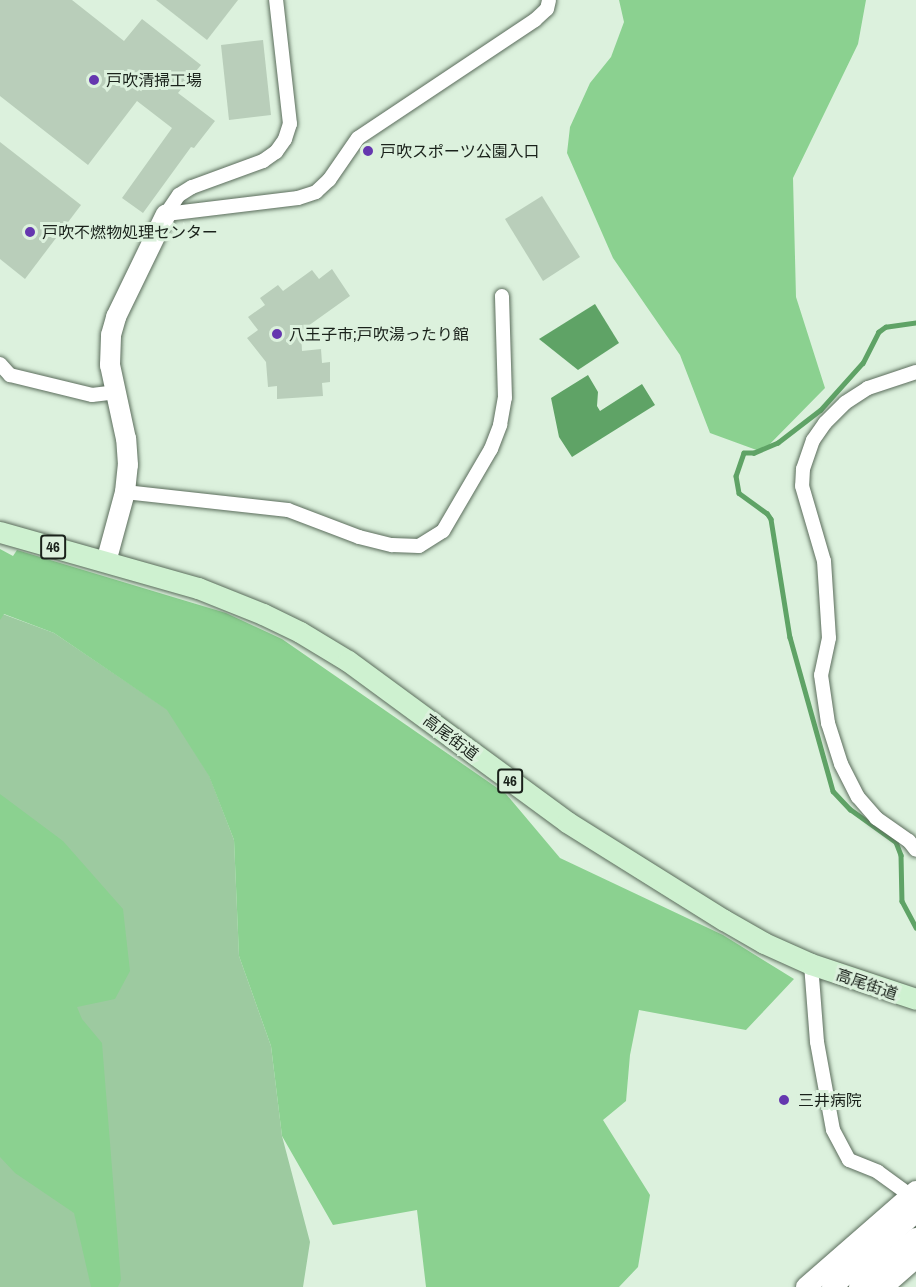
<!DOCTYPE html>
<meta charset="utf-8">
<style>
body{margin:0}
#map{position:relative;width:916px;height:1287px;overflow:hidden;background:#dcf1dd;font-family:"Archivo Narrow","Noto Sans JP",sans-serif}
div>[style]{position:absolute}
.green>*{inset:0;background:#9dcaa0}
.forest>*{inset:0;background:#8bd190}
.water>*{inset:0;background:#5fa366}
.stream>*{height:4.5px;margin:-2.25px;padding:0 2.25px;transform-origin:2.25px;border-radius:2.25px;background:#5fa366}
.building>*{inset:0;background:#b9ceba}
.roads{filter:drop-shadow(0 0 2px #5b6d5c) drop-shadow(0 0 2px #5b6d5c)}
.street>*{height:14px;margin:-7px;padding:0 7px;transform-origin:7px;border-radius:7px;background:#fff}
.secondary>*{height:20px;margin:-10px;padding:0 10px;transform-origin:10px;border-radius:10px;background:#fff}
.primary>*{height:21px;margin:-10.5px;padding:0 10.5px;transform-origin:10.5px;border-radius:10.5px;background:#cef1d0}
.dots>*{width:16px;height:16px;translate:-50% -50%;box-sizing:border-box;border:3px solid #dcf1dd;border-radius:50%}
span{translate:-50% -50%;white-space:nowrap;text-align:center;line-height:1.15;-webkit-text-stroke:6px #dcf1dd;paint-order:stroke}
.shield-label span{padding:2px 4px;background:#dcf1dd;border:2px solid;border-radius:4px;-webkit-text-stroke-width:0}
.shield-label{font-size:15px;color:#1a221b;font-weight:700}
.poi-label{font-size:16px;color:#1a221b}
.left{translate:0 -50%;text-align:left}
.street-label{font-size:16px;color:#1a221b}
</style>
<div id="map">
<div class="green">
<i style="clip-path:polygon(0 613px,54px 633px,168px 710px,209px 775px,234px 840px,239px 956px,271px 1046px,282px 1136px,310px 1242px,303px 1287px,0 1287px)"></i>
</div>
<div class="forest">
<i style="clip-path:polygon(619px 0,866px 0,858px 44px,793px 178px,796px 297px,825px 388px,762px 452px,710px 433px,680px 355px,613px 258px,567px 153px,570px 127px,590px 83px,611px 57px,624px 22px)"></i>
<i style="clip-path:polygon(0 549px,13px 556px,17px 550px,226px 613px,282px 639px,506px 794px,560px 858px,723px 935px,794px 979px,746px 1030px,639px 1010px,630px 1055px,626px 1101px,603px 1120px,650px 1195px,638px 1267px,619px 1287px,426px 1287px,417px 1210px,333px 1225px,282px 1136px,271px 1046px,239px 956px,234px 840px,209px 776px,167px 710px,54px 633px,4px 614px,0 620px)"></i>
<i style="clip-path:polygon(0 794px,63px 841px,123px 909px,130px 971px,115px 999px,77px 1007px,82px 1019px,102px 1043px,121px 1280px,118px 1287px,91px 1287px,74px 1213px,15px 1173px,0 1157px)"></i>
</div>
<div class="water">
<i style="clip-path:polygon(595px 304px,619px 343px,578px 370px,539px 339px)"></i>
<i style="clip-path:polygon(588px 375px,598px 392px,597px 406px,600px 411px,642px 384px,655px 405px,572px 457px,559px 437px,551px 398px)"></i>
</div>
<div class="stream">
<i style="left:916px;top:323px;width:30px;rotate:172deg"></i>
<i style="left:886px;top:327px;width:9px;rotate:144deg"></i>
<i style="left:879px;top:332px;width:35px;rotate:117deg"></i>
<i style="left:863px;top:363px;width:63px;rotate:131.8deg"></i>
<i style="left:821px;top:410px;width:54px;rotate:142.5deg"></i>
<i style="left:778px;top:443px;width:26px;rotate:157deg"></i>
<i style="left:754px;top:453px;width:10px;rotate:180deg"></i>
<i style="left:744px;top:453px;width:24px;rotate:109deg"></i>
<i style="left:736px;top:476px;width:17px;rotate:80deg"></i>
<i style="left:739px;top:493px;width:34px;rotate:36deg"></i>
<i style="left:767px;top:513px;width:7px;rotate:56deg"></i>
<i style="left:771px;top:519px;width:120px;rotate:80.9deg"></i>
<i style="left:790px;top:637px;width:160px;rotate:74.4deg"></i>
<i style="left:833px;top:791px;width:25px;rotate:47deg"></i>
<i style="left:850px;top:809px;width:57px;rotate:35.7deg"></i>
<i style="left:896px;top:842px;width:14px;rotate:69deg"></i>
<i style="left:901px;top:855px;width:46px;rotate:88.8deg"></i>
<i style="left:902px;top:901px;width:30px;rotate:62deg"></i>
</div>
<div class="building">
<i style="clip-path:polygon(0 0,72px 0,124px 41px,142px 19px,201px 65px,178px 93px,215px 121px,194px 148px,191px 147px,143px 213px,122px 198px,172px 128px,137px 101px,88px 165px,0 96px)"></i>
<i style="clip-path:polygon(156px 0,238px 0,207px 40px)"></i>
<i style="clip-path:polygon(263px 40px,271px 115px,229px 120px,221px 45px)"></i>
<i style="clip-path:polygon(0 142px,81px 205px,25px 279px,0 259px)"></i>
<i style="clip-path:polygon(542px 196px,580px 257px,543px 281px,505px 219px)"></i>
<i style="clip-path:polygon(332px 269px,350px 296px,301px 331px,302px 351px,321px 349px,322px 363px,330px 362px,330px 382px,322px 383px,323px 396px,277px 399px,277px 386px,268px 387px,266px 362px,247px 338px,258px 330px,248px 317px,265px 305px,260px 298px,278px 285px,283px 291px,312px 270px,319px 279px)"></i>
</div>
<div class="roads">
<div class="street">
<i style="left:166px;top:214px;width:133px;rotate:-6.9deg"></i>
<i style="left:298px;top:198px;width:19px;rotate:-18deg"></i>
<i style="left:316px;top:192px;width:18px;rotate:-43deg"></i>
<i style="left:329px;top:180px;width:51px;rotate:-55.4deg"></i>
<i style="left:358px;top:138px;width:213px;rotate:-33.7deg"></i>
<i style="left:535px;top:20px;width:16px;rotate:-43deg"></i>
<i style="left:547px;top:9px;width:9px;rotate:-77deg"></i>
<i style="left:166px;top:214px;width:23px;rotate:-56deg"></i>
<i style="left:179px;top:195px;width:15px;rotate:-32deg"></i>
<i style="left:192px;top:187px;width:76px;rotate:-20.1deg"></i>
<i style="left:263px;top:161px;width:16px;rotate:-35deg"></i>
<i style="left:276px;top:152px;width:16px;rotate:-55deg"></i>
<i style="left:285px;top:139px;width:16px;rotate:-72deg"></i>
<i style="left:290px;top:124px;width:125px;rotate:-96.4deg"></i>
<i style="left:0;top:364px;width:15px;rotate:48deg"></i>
<i style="left:10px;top:375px;width:84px;rotate:13.7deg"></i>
<i style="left:92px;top:395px;width:23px;rotate:-7deg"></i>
<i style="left:916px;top:372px;width:51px;rotate:161.6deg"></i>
<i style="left:868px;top:388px;width:27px;rotate:147deg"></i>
<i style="left:845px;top:403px;width:28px;rotate:135deg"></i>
<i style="left:825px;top:423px;width:21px;rotate:125deg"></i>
<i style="left:813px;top:440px;width:31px;rotate:109deg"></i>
<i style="left:803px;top:469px;width:17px;rotate:93deg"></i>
<i style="left:802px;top:486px;width:78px;rotate:73.7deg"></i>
<i style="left:824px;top:561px;width:77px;rotate:86.3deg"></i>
<i style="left:829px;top:638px;width:38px;rotate:102deg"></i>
<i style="left:821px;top:675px;width:49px;rotate:81.7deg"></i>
<i style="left:828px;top:723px;width:43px;rotate:72.4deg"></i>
<i style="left:841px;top:764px;width:37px;rotate:63deg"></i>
<i style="left:858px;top:797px;width:28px;rotate:49deg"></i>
<i style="left:876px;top:818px;width:40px;rotate:34.9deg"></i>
<i style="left:909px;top:841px;width:11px;rotate:52deg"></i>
<i style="left:125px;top:492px;width:164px;rotate:6.3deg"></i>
<i style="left:288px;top:510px;width:76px;rotate:20.8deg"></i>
<i style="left:359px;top:537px;width:34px;rotate:14deg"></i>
<i style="left:392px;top:545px;width:27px;rotate:2deg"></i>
<i style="left:419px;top:546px;width:28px;rotate:-32deg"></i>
<i style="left:443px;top:531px;width:95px;rotate:-59.7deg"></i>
<i style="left:491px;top:449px;width:26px;rotate:-69deg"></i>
<i style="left:500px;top:425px;width:27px;rotate:-80deg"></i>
<i style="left:505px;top:398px;width:102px;rotate:-91.7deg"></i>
<i style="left:811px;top:964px;width:78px;rotate:85.6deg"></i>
<i style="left:817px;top:1042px;width:89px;rotate:79.7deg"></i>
<i style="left:833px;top:1130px;width:34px;rotate:62deg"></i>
<i style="left:849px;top:1160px;width:31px;rotate:22deg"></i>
<i style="left:878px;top:1172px;width:39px;rotate:36deg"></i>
</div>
<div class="secondary">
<i style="left:106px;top:562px;width:73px;rotate:-74.8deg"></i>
<i style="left:125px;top:492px;width:27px;rotate:-84deg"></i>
<i style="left:128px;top:465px;width:26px;rotate:-94deg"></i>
<i style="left:126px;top:439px;width:76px;rotate:-102.2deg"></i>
<i style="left:110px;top:365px;width:30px;rotate:-88deg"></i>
<i style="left:111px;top:335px;width:19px;rotate:-74deg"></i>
<i style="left:116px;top:317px;width:114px;rotate:-64.1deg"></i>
<i style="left:806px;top:1287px;width:146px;rotate:-41.1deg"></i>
<i style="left:832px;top:1287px;width:113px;rotate:-41.8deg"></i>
<i style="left:859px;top:1287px;width:75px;rotate:-40.7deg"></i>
<i style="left:883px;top:1287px;width:44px;rotate:-41.3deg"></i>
</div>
<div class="primary">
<i style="left:0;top:532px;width:206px;rotate:15.8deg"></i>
<i style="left:198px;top:588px;width:70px;rotate:21.8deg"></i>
<i style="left:263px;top:614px;width:41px;rotate:25.9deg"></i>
<i style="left:300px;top:632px;width:56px;rotate:31.1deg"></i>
<i style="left:348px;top:661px;width:272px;rotate:36.3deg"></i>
<i style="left:567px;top:822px;width:185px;rotate:32deg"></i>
<i style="left:724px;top:920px;width:46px;rotate:29.9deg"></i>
<i style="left:764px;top:943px;width:51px;rotate:24.1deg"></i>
<i style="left:811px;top:964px;width:111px;rotate:18.4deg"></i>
</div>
</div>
<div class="dots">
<i style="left:94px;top:80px;background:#6537af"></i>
<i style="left:368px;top:151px;background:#6537af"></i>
<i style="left:30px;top:232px;background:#6537af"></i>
<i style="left:277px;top:334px;background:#6537af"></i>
<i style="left:784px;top:1100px;background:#6537af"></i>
</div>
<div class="shield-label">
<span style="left:53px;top:547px">46</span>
<span style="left:510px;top:781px">46</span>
</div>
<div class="poi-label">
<span class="left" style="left:106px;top:80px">戸吹清掃工場</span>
<span class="left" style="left:380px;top:151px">戸吹スポーツ公園入口</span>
<span class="left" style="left:42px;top:232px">戸吹不燃物処理センター</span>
<span class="left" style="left:289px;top:334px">八王子市;戸吹湯ったり館</span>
<span class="left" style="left:798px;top:1100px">三井病院</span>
</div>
<div class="street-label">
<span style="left:451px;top:737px;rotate:37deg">高尾街道</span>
<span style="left:867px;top:984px;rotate:19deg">高尾街道</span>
</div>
</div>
